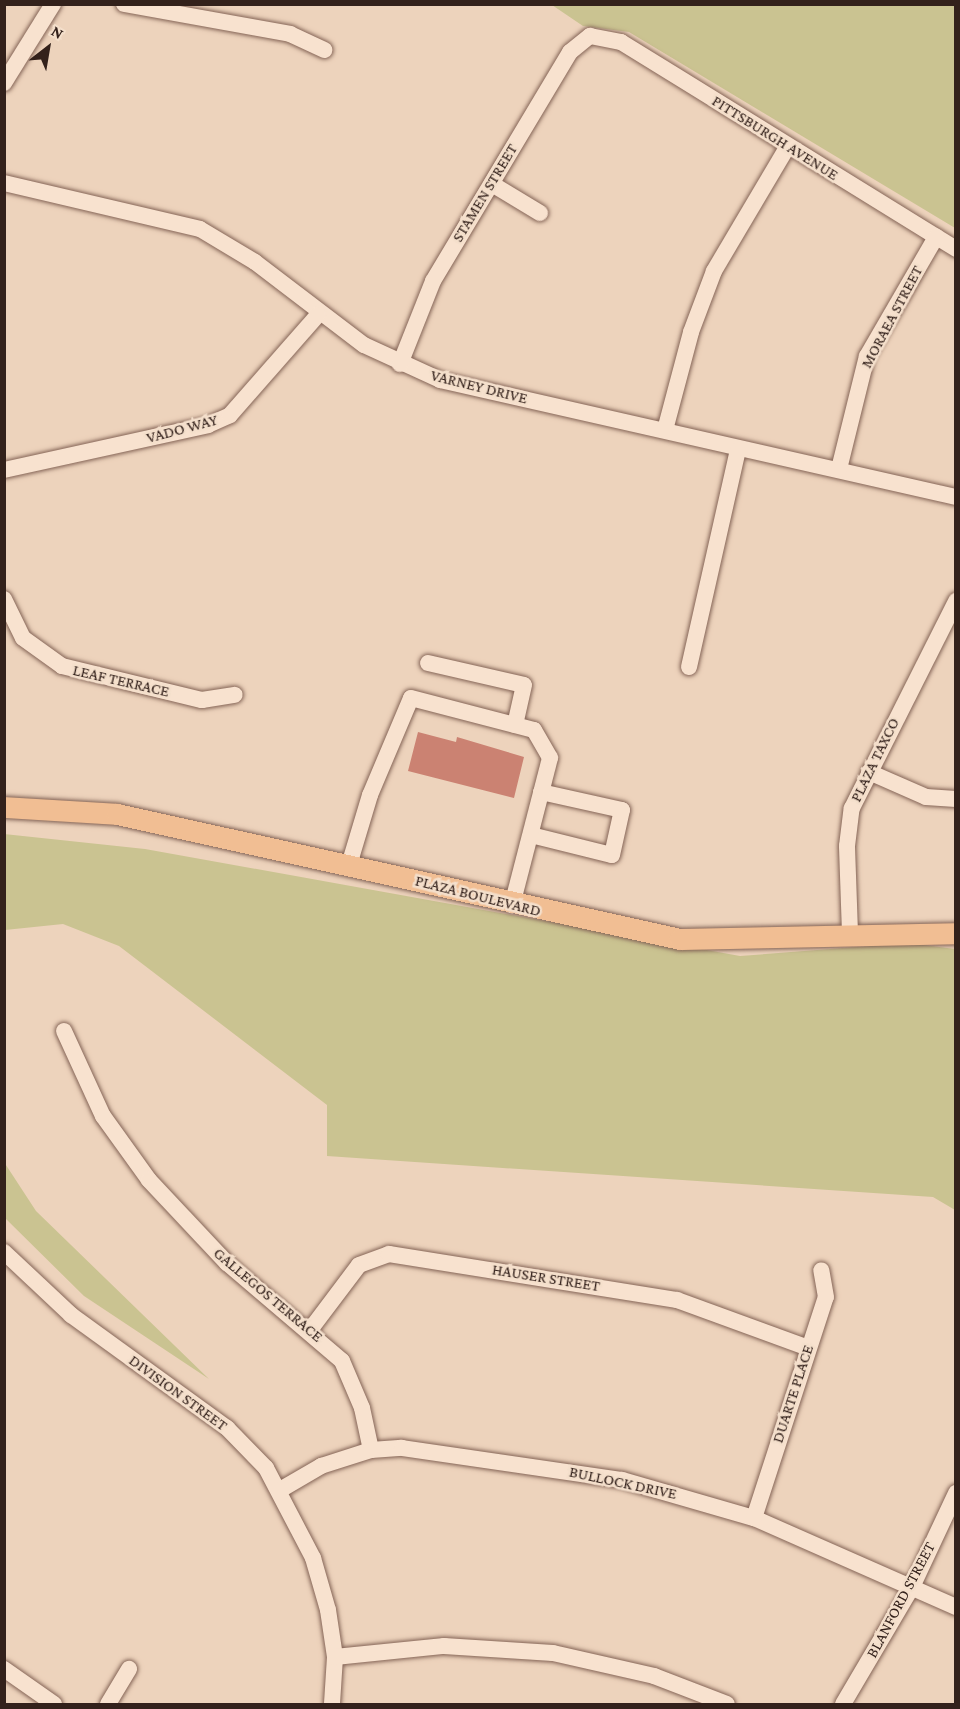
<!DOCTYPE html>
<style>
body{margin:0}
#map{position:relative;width:960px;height:1709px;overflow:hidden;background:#edd3bc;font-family:"Crimson Pro",serif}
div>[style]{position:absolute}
.green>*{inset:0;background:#cac391}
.building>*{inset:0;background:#cb8272}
.roads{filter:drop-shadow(0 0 2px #846456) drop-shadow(0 0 2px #846456)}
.minor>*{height:16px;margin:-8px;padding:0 8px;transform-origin:8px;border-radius:8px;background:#f8e2cf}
.major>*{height:21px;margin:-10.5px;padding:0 10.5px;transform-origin:10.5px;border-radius:10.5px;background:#f1be93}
span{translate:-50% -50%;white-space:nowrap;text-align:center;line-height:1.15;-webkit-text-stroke:5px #f4dfcb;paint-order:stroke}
.street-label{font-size:16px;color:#33211b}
.frame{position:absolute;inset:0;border:6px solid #33211b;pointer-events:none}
.north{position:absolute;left:18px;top:18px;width:60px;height:60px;-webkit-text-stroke:4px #f4dfcb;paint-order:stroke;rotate:31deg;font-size:16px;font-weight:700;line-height:24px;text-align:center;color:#33211b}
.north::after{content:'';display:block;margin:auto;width:21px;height:27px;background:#33211b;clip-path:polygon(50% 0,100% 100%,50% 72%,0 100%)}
</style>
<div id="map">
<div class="green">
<i style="clip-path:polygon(552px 5px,955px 5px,955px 228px,629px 32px,583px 26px)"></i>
<i style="clip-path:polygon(4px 834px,145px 849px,740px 956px,908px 943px,955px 949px,955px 1210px,933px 1197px,327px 1156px,327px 1105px,119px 946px,63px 924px,5px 930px)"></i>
<i style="clip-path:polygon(4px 1162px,36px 1211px,209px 1379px,84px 1296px,5px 1218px)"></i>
</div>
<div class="building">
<i style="clip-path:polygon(418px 732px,456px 742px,457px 737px,524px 757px,514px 798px,408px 771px)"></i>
</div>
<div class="roads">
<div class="minor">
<i style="left:124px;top:4px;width:169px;rotate:10.2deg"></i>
<i style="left:290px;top:34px;width:38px;rotate:25deg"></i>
<i style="left:4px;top:83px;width:93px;rotate:-58.2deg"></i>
<i style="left:4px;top:183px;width:201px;rotate:13.2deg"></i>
<i style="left:200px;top:229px;width:64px;rotate:31deg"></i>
<i style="left:255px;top:262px;width:137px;rotate:37.3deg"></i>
<i style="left:364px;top:345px;width:84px;rotate:24.7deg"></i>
<i style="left:440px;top:380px;width:529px;rotate:12.78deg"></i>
<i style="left:492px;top:184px;width:56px;rotate:31.1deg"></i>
<i style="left:400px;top:364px;width:89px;rotate:-68.3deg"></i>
<i style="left:433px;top:281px;width:267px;rotate:-59.1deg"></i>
<i style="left:570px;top:52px;width:26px;rotate:-39deg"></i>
<i style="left:590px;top:36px;width:32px;rotate:11deg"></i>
<i style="left:621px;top:42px;width:394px;rotate:31.7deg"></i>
<i style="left:665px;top:430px;width:101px;rotate:-75.1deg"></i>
<i style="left:691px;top:332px;width:65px;rotate:-69.3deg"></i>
<i style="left:714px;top:271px;width:145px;rotate:-59.4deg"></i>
<i style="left:839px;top:469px;width:116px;rotate:-76.1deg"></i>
<i style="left:867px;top:356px;width:138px;rotate:-59.9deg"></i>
<i style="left:4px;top:470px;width:209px;rotate:-12.4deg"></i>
<i style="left:208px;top:425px;width:24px;rotate:-24deg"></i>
<i style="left:230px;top:415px;width:133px;rotate:-48.7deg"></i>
<i style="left:4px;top:599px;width:43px;rotate:64deg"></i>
<i style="left:23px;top:638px;width:48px;rotate:35.7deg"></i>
<i style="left:62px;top:666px;width:144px;rotate:13.7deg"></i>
<i style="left:202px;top:700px;width:33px;rotate:-9deg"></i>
<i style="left:428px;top:663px;width:98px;rotate:12.9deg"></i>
<i style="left:524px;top:685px;width:41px;rotate:102.7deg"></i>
<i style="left:689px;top:667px;width:222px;rotate:-77.3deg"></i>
<i style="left:869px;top:772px;width:62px;rotate:23.7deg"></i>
<i style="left:926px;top:797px;width:30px;rotate:4deg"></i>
<i style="left:531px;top:835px;width:83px;rotate:13.9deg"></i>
<i style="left:612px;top:855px;width:46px;rotate:-77.5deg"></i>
<i style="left:622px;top:810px;width:83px;rotate:-167.5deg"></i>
<i style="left:349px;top:865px;width:73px;rotate:-73.3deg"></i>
<i style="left:370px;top:795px;width:105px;rotate:-67.1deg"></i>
<i style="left:411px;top:698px;width:127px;rotate:14.6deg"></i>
<i style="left:534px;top:730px;width:32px;rotate:60deg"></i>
<i style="left:550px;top:758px;width:152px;rotate:104.5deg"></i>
<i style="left:850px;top:933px;width:87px;rotate:-92deg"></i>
<i style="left:847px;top:846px;width:38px;rotate:-83deg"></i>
<i style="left:852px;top:808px;width:232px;rotate:-63.3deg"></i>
<i style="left:64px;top:1031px;width:94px;rotate:65.4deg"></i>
<i style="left:103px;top:1116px;width:79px;rotate:54.3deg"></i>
<i style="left:149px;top:1180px;width:114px;rotate:46.8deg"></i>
<i style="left:227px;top:1263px;width:151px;rotate:40.4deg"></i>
<i style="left:342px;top:1361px;width:51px;rotate:66.9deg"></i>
<i style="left:362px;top:1408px;width:43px;rotate:77.9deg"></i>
<i style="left:4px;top:1252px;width:92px;rotate:43.2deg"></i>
<i style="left:71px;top:1315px;width:193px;rotate:35.9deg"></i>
<i style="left:227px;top:1428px;width:56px;rotate:45.7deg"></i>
<i style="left:266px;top:1468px;width:102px;rotate:62.4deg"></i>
<i style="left:313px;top:1558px;width:54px;rotate:73.9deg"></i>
<i style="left:328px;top:1610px;width:48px;rotate:81.5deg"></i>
<i style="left:335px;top:1657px;width:47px;rotate:93.7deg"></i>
<i style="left:310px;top:1330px;width:81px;rotate:-53deg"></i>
<i style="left:359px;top:1265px;width:32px;rotate:-20deg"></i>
<i style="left:389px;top:1254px;width:292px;rotate:9.1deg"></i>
<i style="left:677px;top:1300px;width:140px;rotate:20.1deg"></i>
<i style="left:280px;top:1490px;width:48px;rotate:-30.3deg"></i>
<i style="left:321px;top:1466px;width:52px;rotate:-17.7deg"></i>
<i style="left:371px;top:1450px;width:31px;rotate:-4deg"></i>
<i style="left:402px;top:1448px;width:222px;rotate:8.3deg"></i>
<i style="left:622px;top:1480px;width:137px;rotate:16.1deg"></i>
<i style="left:754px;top:1518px;width:221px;rotate:23.8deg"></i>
<i style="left:754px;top:1518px;width:232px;rotate:-72deg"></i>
<i style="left:826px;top:1297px;width:27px;rotate:-100deg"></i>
<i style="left:335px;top:1657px;width:110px;rotate:-5.8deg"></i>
<i style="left:444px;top:1646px;width:109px;rotate:3.7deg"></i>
<i style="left:553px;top:1653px;width:104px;rotate:12.8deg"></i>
<i style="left:654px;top:1676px;width:78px;rotate:21deg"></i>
<i style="left:4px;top:1669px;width:61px;rotate:35deg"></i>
<i style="left:108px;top:1704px;width:41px;rotate:-59deg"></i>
<i style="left:843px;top:1704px;width:136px;rotate:-59.5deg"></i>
<i style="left:912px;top:1587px;width:104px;rotate:-64.9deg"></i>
</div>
<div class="major">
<i style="left:4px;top:807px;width:113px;rotate:3.5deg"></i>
<i style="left:117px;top:814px;width:577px;rotate:12.52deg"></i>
<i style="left:680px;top:939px;width:276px;rotate:-1.2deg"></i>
</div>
</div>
<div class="street-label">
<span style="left:775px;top:138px;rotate:32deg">PITTSBURGH AVENUE</span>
<span style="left:485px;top:193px;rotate:-59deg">STAMEN STREET</span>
<span style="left:892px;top:317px;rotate:-62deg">MORAEA STREET</span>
<span style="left:479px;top:387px;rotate:14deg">VARNEY DRIVE</span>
<span style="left:182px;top:429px;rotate:-15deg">VADO WAY</span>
<span style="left:121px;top:681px;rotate:13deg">LEAF TERRACE</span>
<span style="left:875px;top:760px;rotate:-64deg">PLAZA TAXCO</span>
<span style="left:478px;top:896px;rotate:14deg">PLAZA BOULEVARD</span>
<span style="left:546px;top:1278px;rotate:9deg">HAUSER STREET</span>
<span style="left:268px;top:1295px;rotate:40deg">GALLEGOS TERRACE</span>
<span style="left:178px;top:1393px;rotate:36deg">DIVISION STREET</span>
<span style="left:793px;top:1394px;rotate:-72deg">DUARTE PLACE</span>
<span style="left:623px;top:1483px;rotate:12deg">BULLOCK DRIVE</span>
<span style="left:901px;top:1600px;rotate:-62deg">BLANFORD STREET</span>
</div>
<div class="frame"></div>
<div class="north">N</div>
</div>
